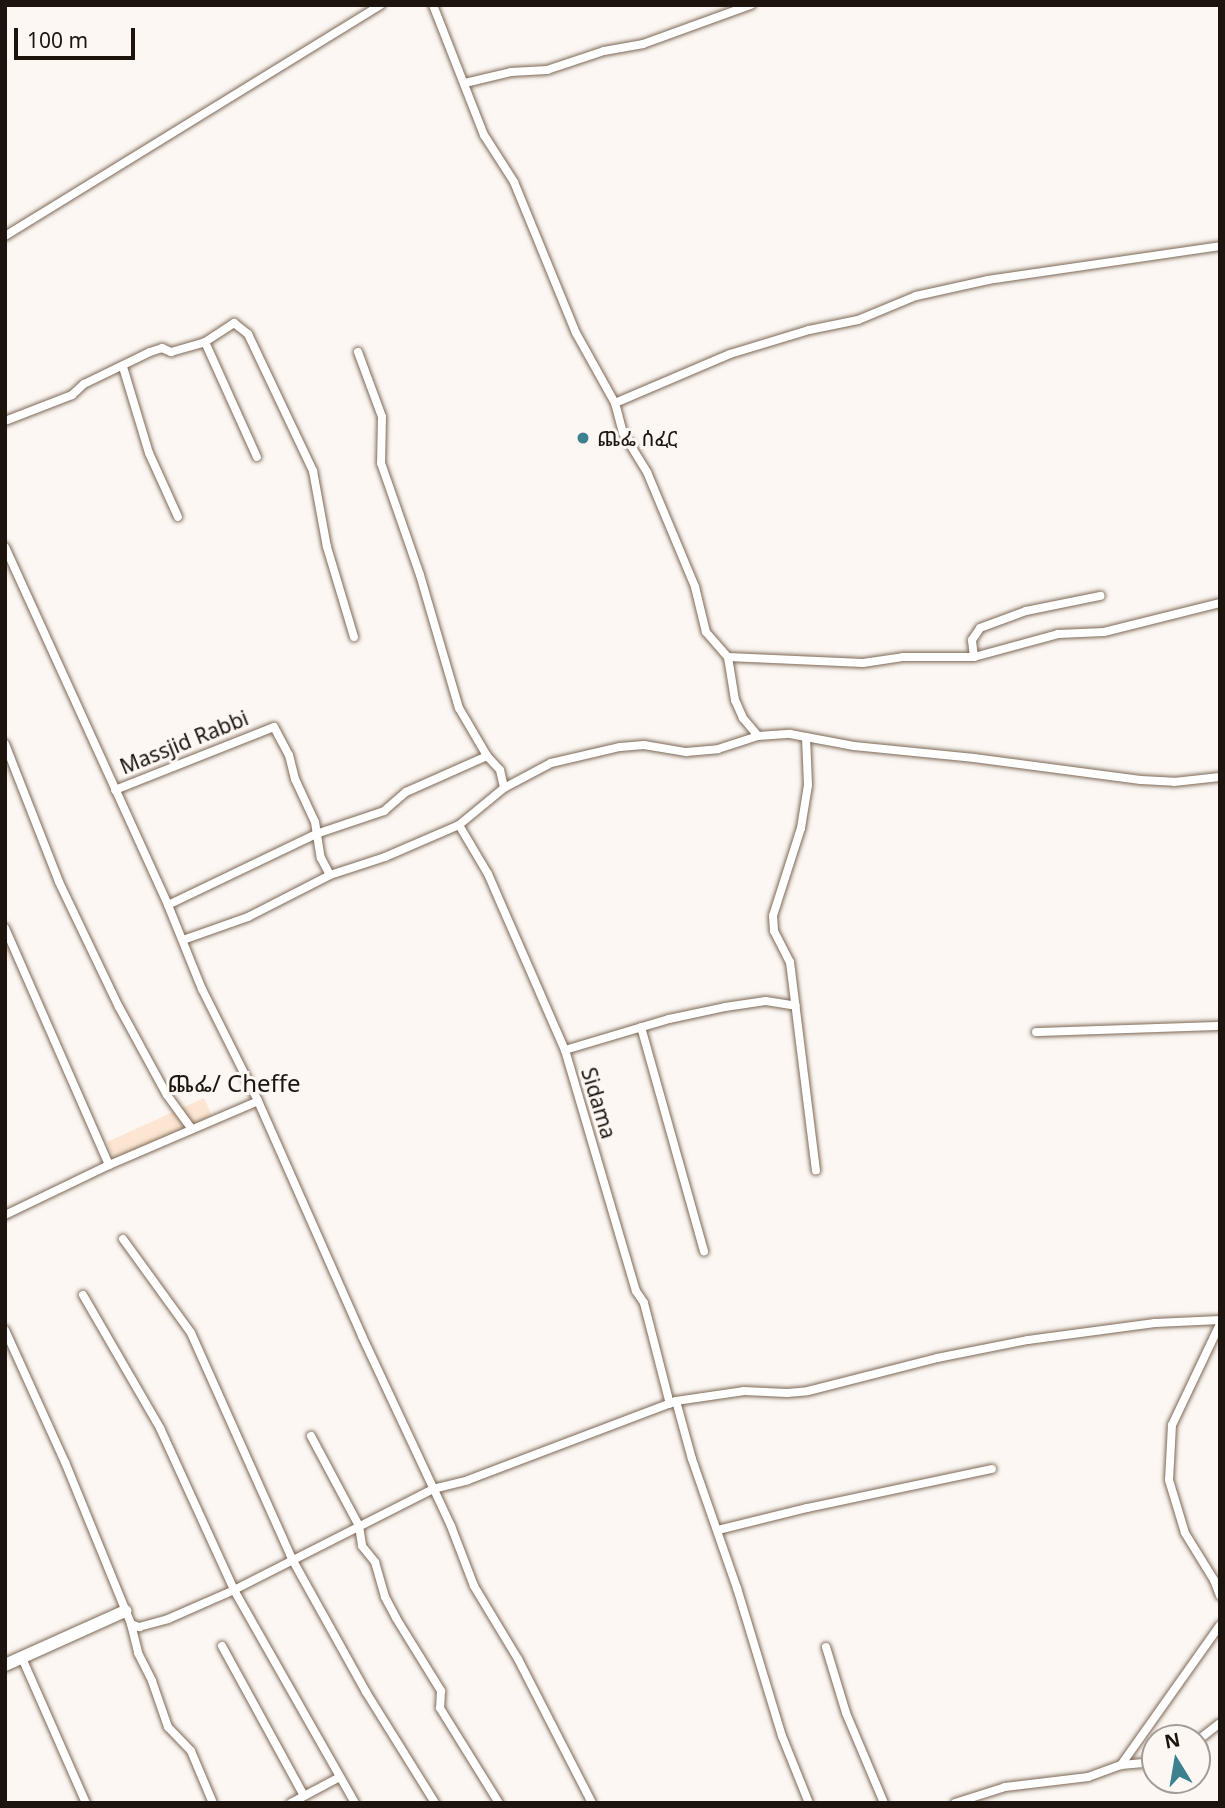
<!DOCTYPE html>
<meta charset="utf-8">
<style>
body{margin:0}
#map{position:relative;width:1225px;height:1808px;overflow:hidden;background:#fcf7f3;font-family:Georgia,"Noto Sans Ethiopic",serif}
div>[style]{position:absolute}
.green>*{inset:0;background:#fce6d2}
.roads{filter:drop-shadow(0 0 2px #7d6855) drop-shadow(0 0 2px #7d6855)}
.street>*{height:8px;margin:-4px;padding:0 4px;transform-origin:4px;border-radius:4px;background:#fff}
.secondary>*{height:12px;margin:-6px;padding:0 6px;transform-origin:6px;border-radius:6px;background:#fff}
.dots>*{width:19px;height:19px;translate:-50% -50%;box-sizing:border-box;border:4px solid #fcf7f3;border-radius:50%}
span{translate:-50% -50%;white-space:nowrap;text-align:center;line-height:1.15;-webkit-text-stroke:6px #fcf7f3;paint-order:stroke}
.poi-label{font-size:21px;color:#1c140d}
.left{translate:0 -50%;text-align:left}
.street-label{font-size:21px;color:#1c140d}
.quarter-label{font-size:24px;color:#1c140d}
.frame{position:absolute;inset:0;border:7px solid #1c140d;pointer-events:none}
.north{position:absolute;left:1141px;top:1724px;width:70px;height:70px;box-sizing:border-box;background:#fcf7f3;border:2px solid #a29c97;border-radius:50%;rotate:349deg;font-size:19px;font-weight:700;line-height:28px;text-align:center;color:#1c140d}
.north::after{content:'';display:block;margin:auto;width:24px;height:32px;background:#3d8090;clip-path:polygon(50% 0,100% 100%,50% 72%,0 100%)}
.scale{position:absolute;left:14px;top:28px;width:121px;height:32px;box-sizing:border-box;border:4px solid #1c140d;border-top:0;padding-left:9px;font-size:21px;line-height:24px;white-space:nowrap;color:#1c140d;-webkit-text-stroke:5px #fcf7f3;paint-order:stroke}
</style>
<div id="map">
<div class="green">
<i style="clip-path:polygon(204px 1098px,212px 1116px,115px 1159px,107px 1142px)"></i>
</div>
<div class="roads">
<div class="street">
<i style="left:433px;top:5px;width:140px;rotate:68.6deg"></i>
<i style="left:484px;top:135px;width:56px;rotate:57.4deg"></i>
<i style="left:514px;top:182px;width:163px;rotate:67.7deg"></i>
<i style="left:576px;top:333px;width:80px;rotate:60.9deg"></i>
<i style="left:615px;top:403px;width:31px;rotate:75deg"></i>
<i style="left:623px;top:433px;width:46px;rotate:58.4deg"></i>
<i style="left:647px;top:472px;width:125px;rotate:67.3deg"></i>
<i style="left:695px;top:587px;width:46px;rotate:76.3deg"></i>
<i style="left:706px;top:632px;width:33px;rotate:49deg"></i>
<i style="left:728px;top:657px;width:44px;rotate:80.8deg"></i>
<i style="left:735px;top:700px;width:20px;rotate:66deg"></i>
<i style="left:743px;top:718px;width:23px;rotate:50deg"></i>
<i style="left:465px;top:83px;width:47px;rotate:-13.4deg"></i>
<i style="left:511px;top:72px;width:36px;rotate:-3deg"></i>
<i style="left:547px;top:70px;width:60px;rotate:-18.4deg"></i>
<i style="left:604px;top:51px;width:40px;rotate:-10deg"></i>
<i style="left:643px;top:44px;width:115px;rotate:-19.9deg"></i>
<i style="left:5px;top:236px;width:441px;rotate:-31.6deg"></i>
<i style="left:205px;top:342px;width:35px;rotate:-33deg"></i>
<i style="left:234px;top:323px;width:18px;rotate:38deg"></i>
<i style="left:248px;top:334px;width:152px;rotate:64.6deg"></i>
<i style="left:313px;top:471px;width:77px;rotate:79.6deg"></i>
<i style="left:327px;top:547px;width:94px;rotate:73.3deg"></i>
<i style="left:358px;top:352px;width:69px;rotate:69.7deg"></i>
<i style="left:382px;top:417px;width:46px;rotate:91.2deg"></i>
<i style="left:381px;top:463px;width:119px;rotate:70.8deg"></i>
<i style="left:420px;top:575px;width:139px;rotate:73.7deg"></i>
<i style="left:459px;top:708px;width:56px;rotate:59.7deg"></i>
<i style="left:487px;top:756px;width:19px;rotate:47deg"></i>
<i style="left:500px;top:770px;width:18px;rotate:77deg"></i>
<i style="left:123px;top:367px;width:90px;rotate:73.2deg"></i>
<i style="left:149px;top:453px;width:70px;rotate:65.6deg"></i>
<i style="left:615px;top:403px;width:125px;rotate:-23.1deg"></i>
<i style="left:730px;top:354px;width:83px;rotate:-16.9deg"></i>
<i style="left:809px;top:330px;width:50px;rotate:-11.5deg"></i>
<i style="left:858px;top:320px;width:63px;rotate:-22.5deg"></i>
<i style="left:916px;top:296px;width:74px;rotate:-12.5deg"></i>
<i style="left:988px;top:280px;width:234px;rotate:-8.3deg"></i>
<i style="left:5px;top:421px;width:72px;rotate:-21.2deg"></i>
<i style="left:72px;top:395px;width:16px;rotate:-43deg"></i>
<i style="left:84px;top:384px;width:73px;rotate:-25.9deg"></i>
<i style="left:150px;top:352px;width:13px;rotate:-18deg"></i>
<i style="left:162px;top:348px;width:10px;rotate:24deg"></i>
<i style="left:171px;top:352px;width:35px;rotate:-16deg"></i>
<i style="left:205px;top:342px;width:126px;rotate:65.7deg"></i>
<i style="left:5px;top:547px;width:393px;rotate:65.5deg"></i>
<i style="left:168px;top:905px;width:91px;rotate:68deg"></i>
<i style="left:202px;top:989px;width:125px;rotate:63.4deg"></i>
<i style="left:258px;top:1101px;width:257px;rotate:66.1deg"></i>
<i style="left:362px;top:1336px;width:210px;rotate:64.9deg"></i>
<i style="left:451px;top:1526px;width:64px;rotate:69deg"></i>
<i style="left:474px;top:1586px;width:85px;rotate:58.9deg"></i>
<i style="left:518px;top:1659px;width:162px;rotate:62.8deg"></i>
<i style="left:728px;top:657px;width:135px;rotate:2.5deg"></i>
<i style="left:863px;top:663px;width:40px;rotate:-8.5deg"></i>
<i style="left:903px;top:657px;width:71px"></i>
<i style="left:974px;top:657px;width:87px;rotate:-15.3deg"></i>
<i style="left:1058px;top:634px;width:46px;rotate:-2.5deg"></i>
<i style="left:1104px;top:632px;width:120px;rotate:-14deg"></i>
<i style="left:974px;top:657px;width:17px;rotate:-97deg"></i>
<i style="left:972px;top:640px;width:14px;rotate:-56deg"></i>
<i style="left:980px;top:628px;width:49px;rotate:-20.3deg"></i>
<i style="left:1026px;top:611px;width:76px;rotate:-11.5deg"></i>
<i style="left:806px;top:737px;width:48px;rotate:87.6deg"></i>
<i style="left:808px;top:785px;width:44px;rotate:99.2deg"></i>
<i style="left:801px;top:828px;width:92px;rotate:107.7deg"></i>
<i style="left:773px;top:916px;width:15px;rotate:86deg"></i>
<i style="left:774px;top:931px;width:35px;rotate:63deg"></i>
<i style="left:790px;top:962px;width:210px;rotate:82.9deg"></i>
<i style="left:5px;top:744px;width:148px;rotate:68.6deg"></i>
<i style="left:59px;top:882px;width:139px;rotate:64.4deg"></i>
<i style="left:119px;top:1007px;width:100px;rotate:61.4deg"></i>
<i style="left:167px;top:1095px;width:41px;rotate:54deg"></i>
<i style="left:115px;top:790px;width:171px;rotate:-21.6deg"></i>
<i style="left:274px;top:727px;width:32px;rotate:62deg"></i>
<i style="left:289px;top:755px;width:25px;rotate:76deg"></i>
<i style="left:295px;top:779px;width:47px;rotate:65.1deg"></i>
<i style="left:315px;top:822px;width:36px;rotate:81deg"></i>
<i style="left:321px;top:858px;width:19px;rotate:62deg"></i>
<i style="left:459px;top:825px;width:57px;rotate:59.4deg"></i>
<i style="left:488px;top:874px;width:192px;rotate:66.4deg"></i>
<i style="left:565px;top:1050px;width:251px;rotate:73.6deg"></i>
<i style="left:636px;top:1291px;width:14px;rotate:56deg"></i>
<i style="left:644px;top:1303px;width:104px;rotate:75.6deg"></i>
<i style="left:168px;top:905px;width:164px;rotate:-25.6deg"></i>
<i style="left:316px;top:834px;width:72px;rotate:-18.7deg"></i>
<i style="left:384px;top:811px;width:29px;rotate:-41deg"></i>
<i style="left:406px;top:792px;width:89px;rotate:-24deg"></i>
<i style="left:5px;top:928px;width:259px;rotate:66.3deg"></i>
<i style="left:183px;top:940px;width:69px;rotate:-19.5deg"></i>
<i style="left:248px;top:917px;width:92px;rotate:-27.1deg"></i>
<i style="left:330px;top:875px;width:58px;rotate:-18.1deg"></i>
<i style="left:385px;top:857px;width:81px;rotate:-23.4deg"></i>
<i style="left:459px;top:825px;width:58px;rotate:-39.4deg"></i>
<i style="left:504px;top:788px;width:53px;rotate:-28deg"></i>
<i style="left:551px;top:763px;width:71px;rotate:-13.1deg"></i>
<i style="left:620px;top:747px;width:24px;rotate:-5deg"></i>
<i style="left:644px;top:745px;width:43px;rotate:9.5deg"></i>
<i style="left:686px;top:752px;width:32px;rotate:-5deg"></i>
<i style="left:718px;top:749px;width:42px;rotate:-18deg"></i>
<i style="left:758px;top:736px;width:32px;rotate:-4deg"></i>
<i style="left:790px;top:734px;width:65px;rotate:10.6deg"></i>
<i style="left:854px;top:746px;width:121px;rotate:5.7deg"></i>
<i style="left:974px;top:758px;width:168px;rotate:7.5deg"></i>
<i style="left:1141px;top:780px;width:33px;rotate:3deg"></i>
<i style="left:1174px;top:782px;width:46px;rotate:-6.2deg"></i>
<i style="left:641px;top:1027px;width:233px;rotate:74.3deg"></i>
<i style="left:1036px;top:1032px;width:184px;rotate:-1.9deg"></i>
<i style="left:565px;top:1050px;width:109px;rotate:-16.6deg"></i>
<i style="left:669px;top:1019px;width:57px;rotate:-12.1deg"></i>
<i style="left:725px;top:1007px;width:41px;rotate:-8.3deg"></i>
<i style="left:766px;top:1001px;width:30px;rotate:9deg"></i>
<i style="left:5px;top:1215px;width:115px;rotate:-25.7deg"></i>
<i style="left:109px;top:1165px;width:162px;rotate:-23.2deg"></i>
<i style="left:123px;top:1239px;width:116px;rotate:54.1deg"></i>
<i style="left:191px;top:1333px;width:248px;rotate:65.9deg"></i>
<i style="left:292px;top:1559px;width:152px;rotate:60.9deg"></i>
<i style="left:366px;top:1692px;width:131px;rotate:58.1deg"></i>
<i style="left:83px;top:1295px;width:154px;rotate:59.9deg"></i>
<i style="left:160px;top:1428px;width:178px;rotate:65.4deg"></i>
<i style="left:234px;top:1590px;width:245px;rotate:60.4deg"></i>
<i style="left:1220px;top:1324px;width:112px;rotate:115.4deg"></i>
<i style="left:1172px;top:1425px;width:55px;rotate:93.1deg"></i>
<i style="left:1169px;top:1480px;width:55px;rotate:73.2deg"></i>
<i style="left:1185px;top:1533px;width:55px;rotate:58.3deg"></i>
<i style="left:1214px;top:1580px;width:17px;rotate:69deg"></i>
<i style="left:5px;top:1330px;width:145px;rotate:65.6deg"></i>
<i style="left:65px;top:1462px;width:175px;rotate:67.8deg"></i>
<i style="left:131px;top:1624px;width:9px;rotate:21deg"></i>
<i style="left:139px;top:1627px;width:30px;rotate:-15deg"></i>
<i style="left:168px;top:1619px;width:72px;rotate:-23.7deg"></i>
<i style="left:234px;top:1590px;width:223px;rotate:-26.9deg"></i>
<i style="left:433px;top:1489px;width:36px;rotate:-14deg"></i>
<i style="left:468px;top:1480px;width:222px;rotate:-20.8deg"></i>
<i style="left:676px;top:1401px;width:69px;rotate:-8.4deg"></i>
<i style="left:744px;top:1391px;width:43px;rotate:2.7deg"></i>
<i style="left:787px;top:1393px;width:21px;rotate:-5deg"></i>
<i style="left:808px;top:1391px;width:133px;rotate:-14.3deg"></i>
<i style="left:937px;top:1358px;width:93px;rotate:-11.2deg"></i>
<i style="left:1028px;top:1340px;width:128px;rotate:-7.6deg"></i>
<i style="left:1155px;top:1323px;width:65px;rotate:-2.6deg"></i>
<i style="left:676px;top:1401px;width:60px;rotate:74.6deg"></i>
<i style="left:692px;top:1459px;width:137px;rotate:70.8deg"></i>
<i style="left:737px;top:1588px;width:155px;rotate:73.1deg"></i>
<i style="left:782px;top:1736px;width:72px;rotate:68.1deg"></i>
<i style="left:311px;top:1436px;width:102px;rotate:61.9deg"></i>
<i style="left:359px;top:1526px;width:20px;rotate:81deg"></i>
<i style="left:362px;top:1546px;width:21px;rotate:51deg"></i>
<i style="left:375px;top:1562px;width:36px;rotate:74deg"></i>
<i style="left:385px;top:1597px;width:24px;rotate:62deg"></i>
<i style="left:396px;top:1618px;width:86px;rotate:58.3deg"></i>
<i style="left:441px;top:1691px;width:17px;rotate:93deg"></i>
<i style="left:440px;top:1708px;width:112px;rotate:58.2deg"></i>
<i style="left:718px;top:1530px;width:92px;rotate:-13.9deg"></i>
<i style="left:807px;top:1508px;width:189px;rotate:-11.9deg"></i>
<i style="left:131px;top:1624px;width:30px;rotate:76deg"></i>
<i style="left:138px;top:1653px;width:31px;rotate:63deg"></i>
<i style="left:152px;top:1681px;width:49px;rotate:70.8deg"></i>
<i style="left:168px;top:1727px;width:33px;rotate:46deg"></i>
<i style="left:191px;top:1751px;width:56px;rotate:67.1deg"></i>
<i style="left:222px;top:1646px;width:171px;rotate:61.3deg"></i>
<i style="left:826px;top:1647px;width:69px;rotate:73.1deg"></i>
<i style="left:846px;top:1713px;width:98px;rotate:67.1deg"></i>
<i style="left:22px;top:1658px;width:158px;rotate:66.2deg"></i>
<i style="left:1197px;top:1741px;width:29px;rotate:-38deg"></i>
<i style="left:1121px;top:1765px;width:34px;rotate:-5deg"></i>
<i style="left:291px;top:1803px;width:55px;rotate:-28deg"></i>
<i style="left:955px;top:1803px;width:52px;rotate:-17.7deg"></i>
<i style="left:1005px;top:1787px;width:84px;rotate:-6.9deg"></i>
<i style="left:1088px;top:1777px;width:35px;rotate:-20deg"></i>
<i style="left:1121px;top:1765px;width:171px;rotate:-54.7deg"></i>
</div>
<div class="secondary">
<i style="left:5px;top:1665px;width:132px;rotate:-24.2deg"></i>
</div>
</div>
<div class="dots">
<i style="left:583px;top:438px;background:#3d8090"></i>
</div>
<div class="poi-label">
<span class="left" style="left:597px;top:438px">ጨፌ ሰፈር</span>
</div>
<div class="street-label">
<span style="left:184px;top:742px;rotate:-22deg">Massjid Rabbi</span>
<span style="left:599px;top:1103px;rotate:73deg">Sidama</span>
</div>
<div class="quarter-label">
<span style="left:234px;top:1083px">ጨፌ/ Cheffe</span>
</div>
<div class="frame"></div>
<div class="north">N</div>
<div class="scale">100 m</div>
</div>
